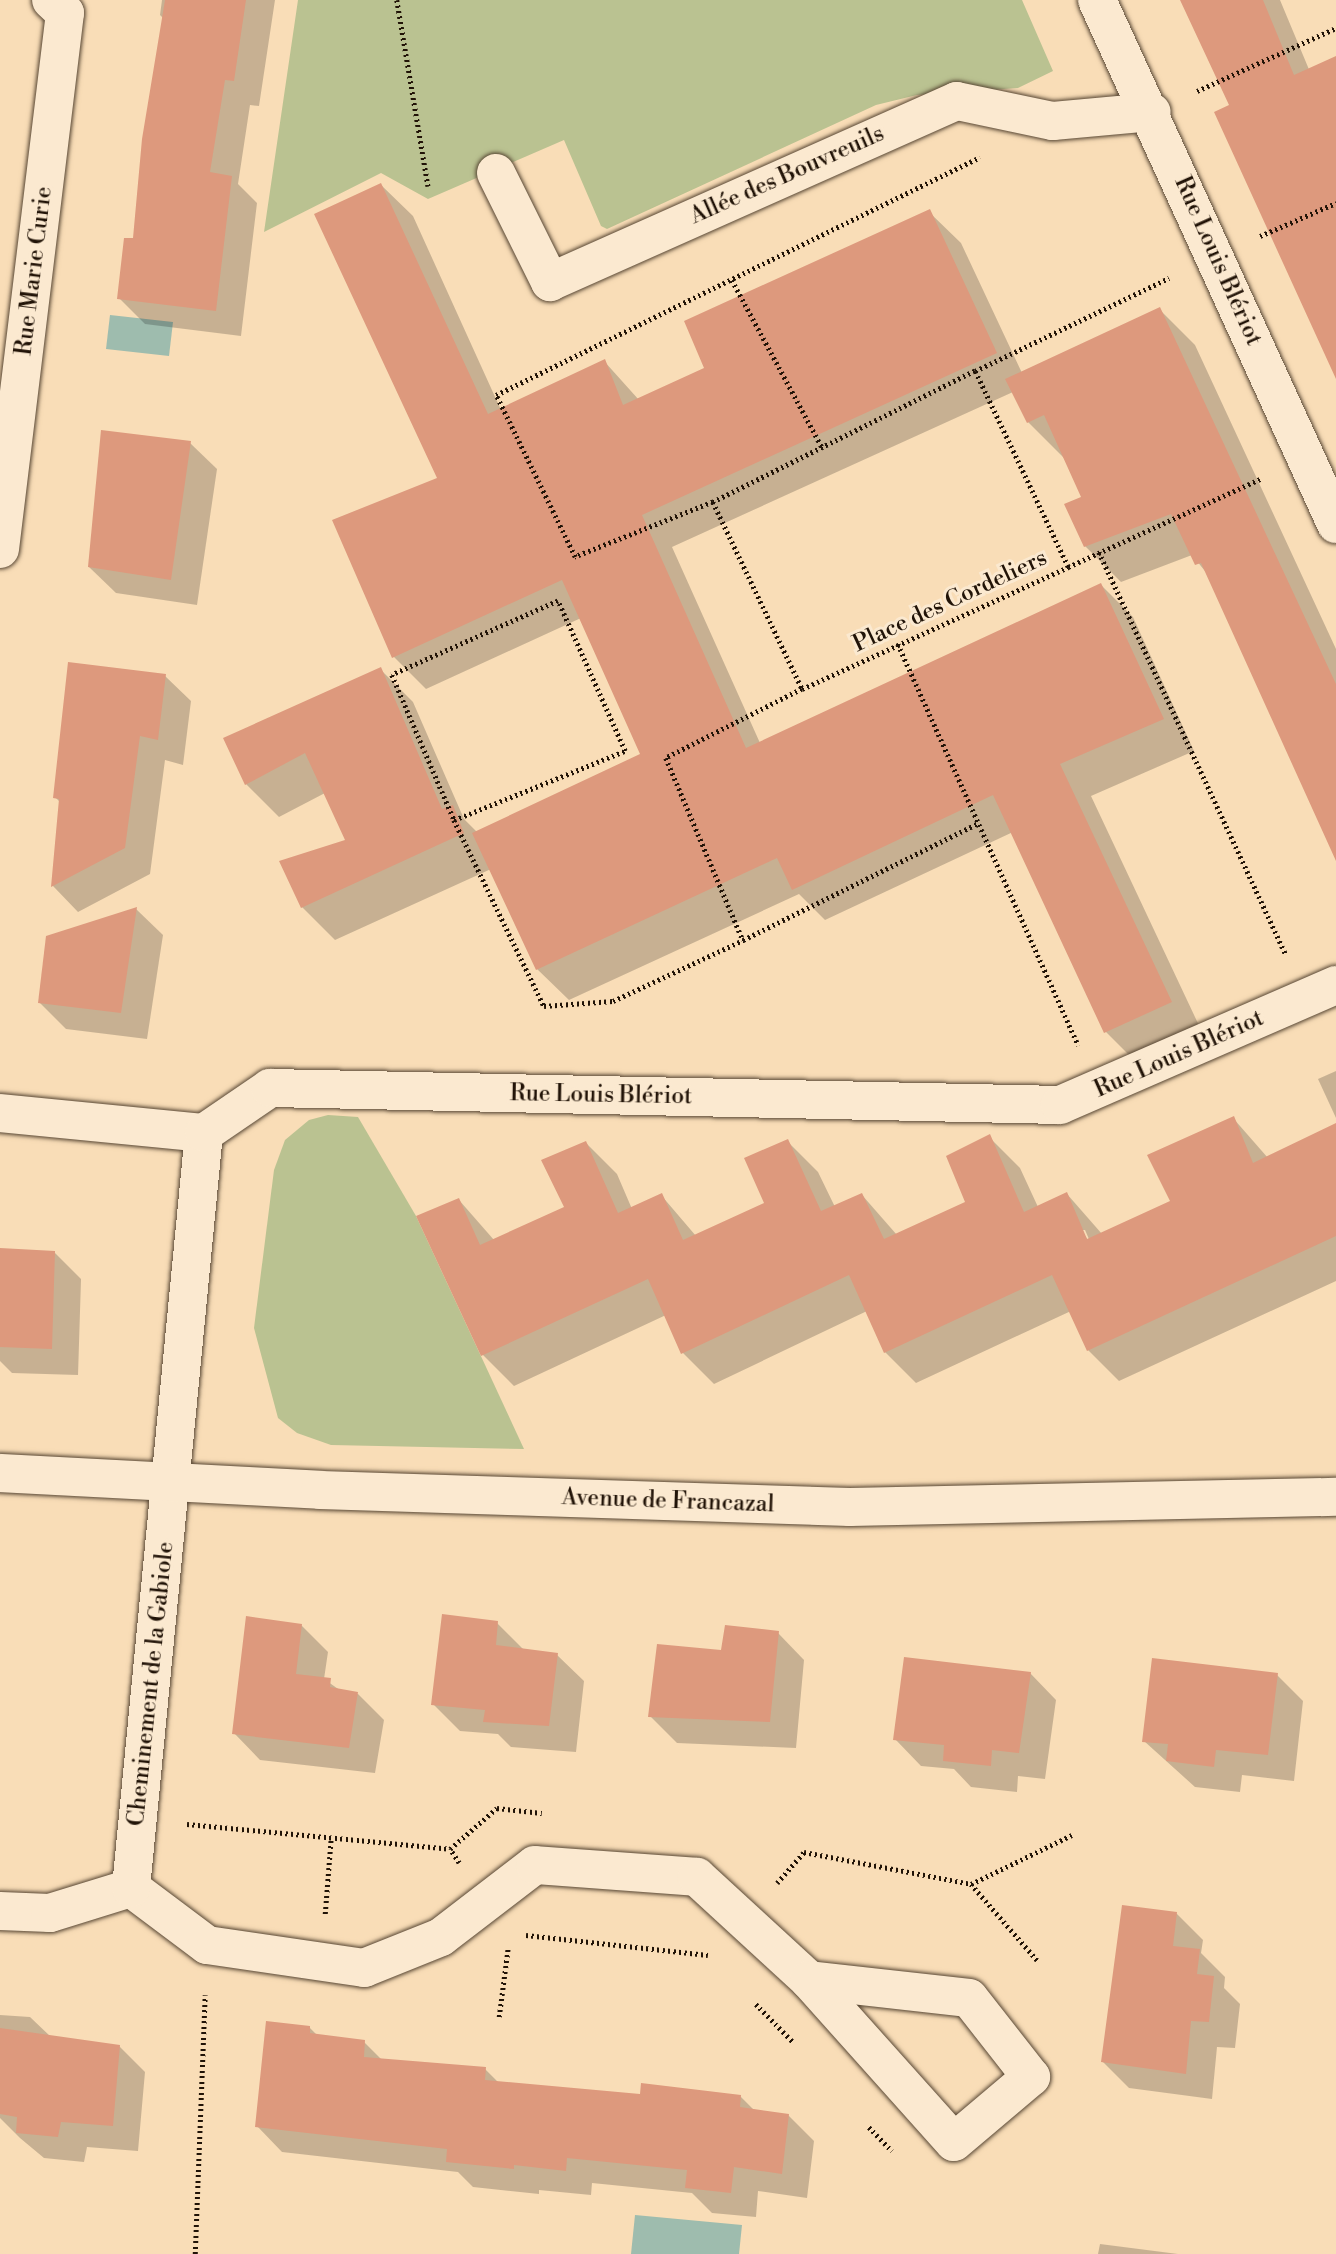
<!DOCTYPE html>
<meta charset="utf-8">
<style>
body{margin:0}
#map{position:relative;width:1336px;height:2254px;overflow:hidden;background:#f9ddb7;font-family:"Libre Bodoni",serif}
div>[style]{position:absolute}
.green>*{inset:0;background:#bac291}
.water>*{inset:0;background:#9ebcae}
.shadow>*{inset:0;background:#0003}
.building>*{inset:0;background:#dd997d}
.path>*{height:4.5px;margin-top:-2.25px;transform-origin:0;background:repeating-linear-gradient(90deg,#211307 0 2px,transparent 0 5.5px)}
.roads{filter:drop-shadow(0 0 2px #574633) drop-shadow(0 0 2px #574633)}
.street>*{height:38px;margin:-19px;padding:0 19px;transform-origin:19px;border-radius:19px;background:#fbe9d0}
.secondary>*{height:38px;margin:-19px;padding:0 19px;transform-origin:19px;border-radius:19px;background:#fbe9d0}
span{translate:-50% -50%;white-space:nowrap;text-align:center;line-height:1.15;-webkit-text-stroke:6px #fbe9d0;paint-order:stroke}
.street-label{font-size:23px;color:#211307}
</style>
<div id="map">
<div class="green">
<i style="clip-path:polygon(298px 0,1022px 0,1053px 71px,1018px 88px,917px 95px,876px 105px,607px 229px,601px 226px,564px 140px,428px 199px,381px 173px,264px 232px)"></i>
<i style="clip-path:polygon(328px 1115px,358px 1117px,416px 1216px,524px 1449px,331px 1445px,297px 1433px,278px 1418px,254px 1328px,274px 1170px,285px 1140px,309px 1120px)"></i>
</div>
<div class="water">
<i style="clip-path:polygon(110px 315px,173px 322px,169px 356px,106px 349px)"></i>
<i style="clip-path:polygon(635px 2215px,742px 2225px,739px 2254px,631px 2254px)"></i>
</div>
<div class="shadow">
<i style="clip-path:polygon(162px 0,275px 0,259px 106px,250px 105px,238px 184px,257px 203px,241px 336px,145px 324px,119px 298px,134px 240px,164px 19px,160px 15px)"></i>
<i style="clip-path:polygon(1182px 0,1280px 0,1323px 103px,1336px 137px,1336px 376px,1216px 112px,1231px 106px)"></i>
<i style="clip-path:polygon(381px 185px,413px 216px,501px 410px,604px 361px,639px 400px,707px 369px,929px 212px,961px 243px,1022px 373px,1159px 309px,1195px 345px,1336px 649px,1336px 857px,1209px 576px,1192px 555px,1121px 582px,1085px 546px,1083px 497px,1064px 458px,1028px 422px,1013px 392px,672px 547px,760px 743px,1101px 585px,1133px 617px,1194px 751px,1091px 796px,1203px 1034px,1138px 1064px,1106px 1032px,1013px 832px,825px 920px,799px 894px,569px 1000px,537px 969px,491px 869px,335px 940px,302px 907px,347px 841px,325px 793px,279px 817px,246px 784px,380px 669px,413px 702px,464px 819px,477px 832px,642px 755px,581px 618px,426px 689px,394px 657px,334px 521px,439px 479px)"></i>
<i style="clip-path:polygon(190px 443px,217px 469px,197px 605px,116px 593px,89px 567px)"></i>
<i style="clip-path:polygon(165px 676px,191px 701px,183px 765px,165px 760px,150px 874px,78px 912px,53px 886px,60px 802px,55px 797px)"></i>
<i style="clip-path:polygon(136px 909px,163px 935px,147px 1039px,66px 1029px,40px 1003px)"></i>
<i style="clip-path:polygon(1336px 1071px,1336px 1118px,1318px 1079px)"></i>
<i style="clip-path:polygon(evenodd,1233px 1118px,1268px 1158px,1336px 1125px,1336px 1281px,1119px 1381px,1088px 1350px,1071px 1311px,916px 1383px,885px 1352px,867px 1311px,714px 1384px,683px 1353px,666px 1315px,514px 1386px,483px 1355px,459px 1200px,494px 1240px,566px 1207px,586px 1143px,617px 1174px,632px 1209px,661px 1195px,696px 1236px,766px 1204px,787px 1141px,818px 1172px,835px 1207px,862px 1195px,897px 1235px,967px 1203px,989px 1137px,1020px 1168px,1038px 1207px,1067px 1194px,1102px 1234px,1173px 1202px,1233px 1118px,1081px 1230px,1085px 1230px,1092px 1246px,1081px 1230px)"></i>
<i style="clip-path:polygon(0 1252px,54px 1252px,81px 1279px,78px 1375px,12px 1373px,0 1361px)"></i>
<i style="clip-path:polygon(497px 1623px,524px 1650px,557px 1655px,584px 1681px,576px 1752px,511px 1747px,498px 1734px,460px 1731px,433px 1704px)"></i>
<i style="clip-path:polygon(301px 1625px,328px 1652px,324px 1679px,341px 1691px,358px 1694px,384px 1720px,375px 1773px,260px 1760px,234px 1733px)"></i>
<i style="clip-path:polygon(778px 1633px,804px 1660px,796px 1748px,677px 1743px,650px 1716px,723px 1652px)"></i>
<i style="clip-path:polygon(1030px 1673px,1056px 1700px,1045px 1779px,1018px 1776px,1017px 1792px,971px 1787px,954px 1769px,921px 1766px,895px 1739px)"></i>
<i style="clip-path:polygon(1277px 1675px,1303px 1701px,1294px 1781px,1242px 1775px,1240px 1792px,1195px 1787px,1144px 1741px)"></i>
<i style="clip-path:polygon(1176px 1913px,1203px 1940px,1201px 1953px,1225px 1977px,1224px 1988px,1240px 2004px,1235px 2048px,1217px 2047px,1212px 2099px,1129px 2088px,1102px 2061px)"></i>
<i style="clip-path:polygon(0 2015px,30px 2017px,51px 2037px,119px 2046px,145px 2072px,138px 2151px,87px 2147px,84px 2162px,44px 2158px,20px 2138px,0 2118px)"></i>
<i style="clip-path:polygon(309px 2027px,317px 2035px,364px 2042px,382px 2060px,485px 2069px,499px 2083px,642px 2096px,740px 2096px,754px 2110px,788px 2115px,814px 2141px,807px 2198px,758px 2191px,756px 2217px,712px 2213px,692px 2193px,592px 2183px,591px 2195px,539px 2190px,539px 2194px,473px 2187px,458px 2172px,282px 2152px,257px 2126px)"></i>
<i style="clip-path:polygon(1100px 2244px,1178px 2254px,1098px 2254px)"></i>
</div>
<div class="building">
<i style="clip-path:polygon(165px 0,246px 0,234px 81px,225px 80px,210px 172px,232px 176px,216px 311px,117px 299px,124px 238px,133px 238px,142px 139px)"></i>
<i style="clip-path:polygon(1180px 0,1263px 0,1294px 75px,1336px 56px,1336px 379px,1214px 112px,1229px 105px)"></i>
<i style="clip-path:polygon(381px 183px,488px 414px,605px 359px,623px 405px,704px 368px,684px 321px,930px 209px,997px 353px,642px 515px,746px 748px,1101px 583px,1164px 719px,1060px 764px,1172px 1002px,1104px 1033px,993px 795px,792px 890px,777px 858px,536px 970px,472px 833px,640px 754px,562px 580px,392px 658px,332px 520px,437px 478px,314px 214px)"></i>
<i style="clip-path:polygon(1160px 307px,1336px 684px,1336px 861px,1201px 563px,1195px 565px,1171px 514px,1084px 547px,1064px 504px,1081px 497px,1044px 415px,1027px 423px,1005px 379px)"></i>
<i style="clip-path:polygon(101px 430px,191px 441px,171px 580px,88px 567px)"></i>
<i style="clip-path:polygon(68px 662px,166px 674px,158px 740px,140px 736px,125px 848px,51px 887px,59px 799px,53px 798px)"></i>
<i style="clip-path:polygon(381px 667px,442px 809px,453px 805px,464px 833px,301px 908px,279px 861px,345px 840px,305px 753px,245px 785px,223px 738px)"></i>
<i style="clip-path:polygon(137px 907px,121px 1013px,38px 1003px,46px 936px)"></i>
<i style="clip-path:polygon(1234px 1116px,1253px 1163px,1336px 1123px,1336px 1236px,1087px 1351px,1052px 1275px,884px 1353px,849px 1275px,681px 1354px,648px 1279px,481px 1356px,416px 1216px,459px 1198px,480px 1245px,564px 1207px,541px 1160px,586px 1141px,618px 1213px,662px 1193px,683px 1240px,764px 1203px,744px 1158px,788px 1139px,821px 1211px,862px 1193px,884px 1239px,965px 1202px,946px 1156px,990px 1134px,1024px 1212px,1067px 1192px,1087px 1239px,1170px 1201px,1147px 1155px)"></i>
<i style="clip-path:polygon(0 1248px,55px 1251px,52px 1349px,0 1347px)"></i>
<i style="clip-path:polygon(442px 1614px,498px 1621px,496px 1645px,558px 1653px,549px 1726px,483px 1722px,485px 1710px,431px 1705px)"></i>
<i style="clip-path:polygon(246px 1616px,302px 1624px,296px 1674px,331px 1678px,330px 1687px,358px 1692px,349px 1748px,232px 1734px)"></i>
<i style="clip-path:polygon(725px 1625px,779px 1631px,770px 1722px,648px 1717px,657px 1644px,721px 1650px)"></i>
<i style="clip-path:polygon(904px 1657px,1031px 1672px,1019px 1753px,992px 1750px,991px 1766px,943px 1761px,944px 1745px,893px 1740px)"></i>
<i style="clip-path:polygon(1152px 1658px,1278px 1673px,1268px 1755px,1216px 1750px,1214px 1767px,1166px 1761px,1168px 1744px,1142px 1742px)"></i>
<i style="clip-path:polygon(1122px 1905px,1177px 1912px,1173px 1946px,1200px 1949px,1197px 1974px,1214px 1976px,1209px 2022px,1191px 2021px,1186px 2074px,1101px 2062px)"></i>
<i style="clip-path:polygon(266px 2021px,310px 2026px,310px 2033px,365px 2040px,364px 2057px,486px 2067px,485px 2080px,640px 2094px,641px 2083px,741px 2095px,740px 2107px,789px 2114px,782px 2174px,734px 2167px,731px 2193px,685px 2188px,687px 2170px,567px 2158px,566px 2171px,514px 2165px,514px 2169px,446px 2162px,447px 2149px,255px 2127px)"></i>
<i style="clip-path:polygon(0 2028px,120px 2045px,113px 2126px,61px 2122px,58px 2137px,16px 2133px,17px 2117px,0 2114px)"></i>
</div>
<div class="path">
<i style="left:397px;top:0;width:189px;rotate:80.5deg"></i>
<i style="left:1197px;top:91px;width:153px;rotate:-24.4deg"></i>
<i style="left:1260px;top:236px;width:83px;rotate:-23.5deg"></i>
<i style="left:732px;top:280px;width:190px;rotate:61.7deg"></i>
<i style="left:975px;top:371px;width:215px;rotate:-25.6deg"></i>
<i style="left:713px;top:502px;width:207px;rotate:64.5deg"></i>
<i style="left:802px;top:689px;width:293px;rotate:-24.6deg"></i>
<i style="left:1068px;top:567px;width:217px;rotate:-115.4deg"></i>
<i style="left:975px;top:371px;width:293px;rotate:153.4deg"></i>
<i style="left:713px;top:502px;width:149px;rotate:158.3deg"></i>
<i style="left:575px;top:557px;width:180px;rotate:-116deg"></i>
<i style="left:496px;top:395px;width:539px;rotate:-26.18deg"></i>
<i style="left:1099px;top:552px;width:443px;rotate:65.1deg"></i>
<i style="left:1068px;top:567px;width:213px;rotate:-24.6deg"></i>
<i style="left:898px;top:644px;width:440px;rotate:65.8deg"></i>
<i style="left:802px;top:689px;width:153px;rotate:153.1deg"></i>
<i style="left:666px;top:758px;width:198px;rotate:67.1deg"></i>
<i style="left:743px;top:940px;width:263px;rotate:-26.4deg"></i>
<i style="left:454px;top:820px;width:184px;rotate:-22deg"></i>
<i style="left:625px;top:751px;width:164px;rotate:-114.1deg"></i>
<i style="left:558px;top:601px;width:182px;rotate:156deg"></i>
<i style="left:392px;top:675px;width:158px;rotate:66.8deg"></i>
<i style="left:454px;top:820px;width:207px;rotate:64.2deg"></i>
<i style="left:544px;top:1006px;width:69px;rotate:-4.1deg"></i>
<i style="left:613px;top:1001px;width:144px;rotate:-25.1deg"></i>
<i style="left:187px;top:1824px;width:264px;rotate:5.4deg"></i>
<i style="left:459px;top:1863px;width:17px;rotate:-123deg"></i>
<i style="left:450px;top:1849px;width:62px;rotate:-41.1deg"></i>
<i style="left:497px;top:1808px;width:45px;rotate:6.3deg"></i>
<i style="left:777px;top:1883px;width:41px;rotate:-48.9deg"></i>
<i style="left:804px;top:1852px;width:170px;rotate:10.8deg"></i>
<i style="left:971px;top:1884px;width:112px;rotate:-25.9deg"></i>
<i style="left:971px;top:1884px;width:101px;rotate:49deg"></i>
<i style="left:325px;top:1914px;width:76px;rotate:-85.5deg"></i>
<i style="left:526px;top:1935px;width:183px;rotate:6.3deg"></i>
<i style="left:756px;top:2004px;width:54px;rotate:45.7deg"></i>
<i style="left:499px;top:2017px;width:70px;rotate:-82.6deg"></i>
<i style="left:869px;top:2127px;width:33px;rotate:46deg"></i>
<i style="left:195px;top:2254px;width:259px;rotate:-87.8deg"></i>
</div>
<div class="roads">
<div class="street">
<i style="left:1097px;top:0;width:576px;rotate:65.48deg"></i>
<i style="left:496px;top:173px;width:122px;rotate:63.6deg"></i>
<i style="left:550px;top:282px;width:445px;rotate:-24deg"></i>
<i style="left:957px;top:101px;width:98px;rotate:11.8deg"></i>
<i style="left:1053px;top:121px;width:99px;rotate:-5.2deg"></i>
<i style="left:0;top:549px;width:540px;rotate:-83.09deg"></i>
<i style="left:65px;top:13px;width:19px;rotate:-137deg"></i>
<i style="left:0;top:1113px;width:205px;rotate:5.6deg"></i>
<i style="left:131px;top:1888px;width:95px;rotate:36.9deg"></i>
<i style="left:207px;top:1945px;width:159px;rotate:8.3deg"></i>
<i style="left:364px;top:1968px;width:83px;rotate:-21.9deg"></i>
<i style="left:441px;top:1937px;width:118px;rotate:-37.5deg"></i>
<i style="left:535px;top:1865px;width:162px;rotate:4.2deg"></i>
<i style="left:697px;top:1877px;width:152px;rotate:42.6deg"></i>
<i style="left:809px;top:1980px;width:217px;rotate:48.2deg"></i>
<i style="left:954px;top:2142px;width:101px;rotate:-40.2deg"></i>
<i style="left:1031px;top:2077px;width:100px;rotate:-128.1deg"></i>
<i style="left:969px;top:1998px;width:161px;rotate:-173.6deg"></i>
<i style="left:0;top:1911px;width:50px;rotate:2.3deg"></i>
<i style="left:50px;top:1913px;width:85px;rotate:-17.2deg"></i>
<i style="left:131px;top:1888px;width:759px;rotate:-84.48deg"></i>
<i style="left:204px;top:1133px;width:80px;rotate:-34.3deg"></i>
<i style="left:270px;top:1088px;width:790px;rotate:1.23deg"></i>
<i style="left:1060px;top:1105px;width:301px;rotate:-23.5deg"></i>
</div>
<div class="secondary">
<i style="left:0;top:1473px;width:320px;rotate:3deg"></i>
<i style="left:320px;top:1490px;width:530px;rotate:1.84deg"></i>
<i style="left:850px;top:1507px;width:486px;rotate:-1.2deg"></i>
</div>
</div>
<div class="street-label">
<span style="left:787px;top:175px;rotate:-24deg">Allée des Bouvreuils</span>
<span style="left:1218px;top:261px;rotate:66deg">Rue Louis Blériot</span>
<span style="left:34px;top:271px;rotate:-83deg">Rue Marie Curie</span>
<span style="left:950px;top:601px;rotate:-25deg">Place des Cordeliers</span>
<span style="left:1179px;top:1054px;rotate:-24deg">Rue Louis Blériot</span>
<span style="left:601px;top:1095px;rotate:1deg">Rue Louis Blériot</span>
<span style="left:668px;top:1501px;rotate:2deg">Avenue de Francazal</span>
<span style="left:151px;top:1684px;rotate:-84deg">Cheminement de la Gabiole</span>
</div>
</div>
